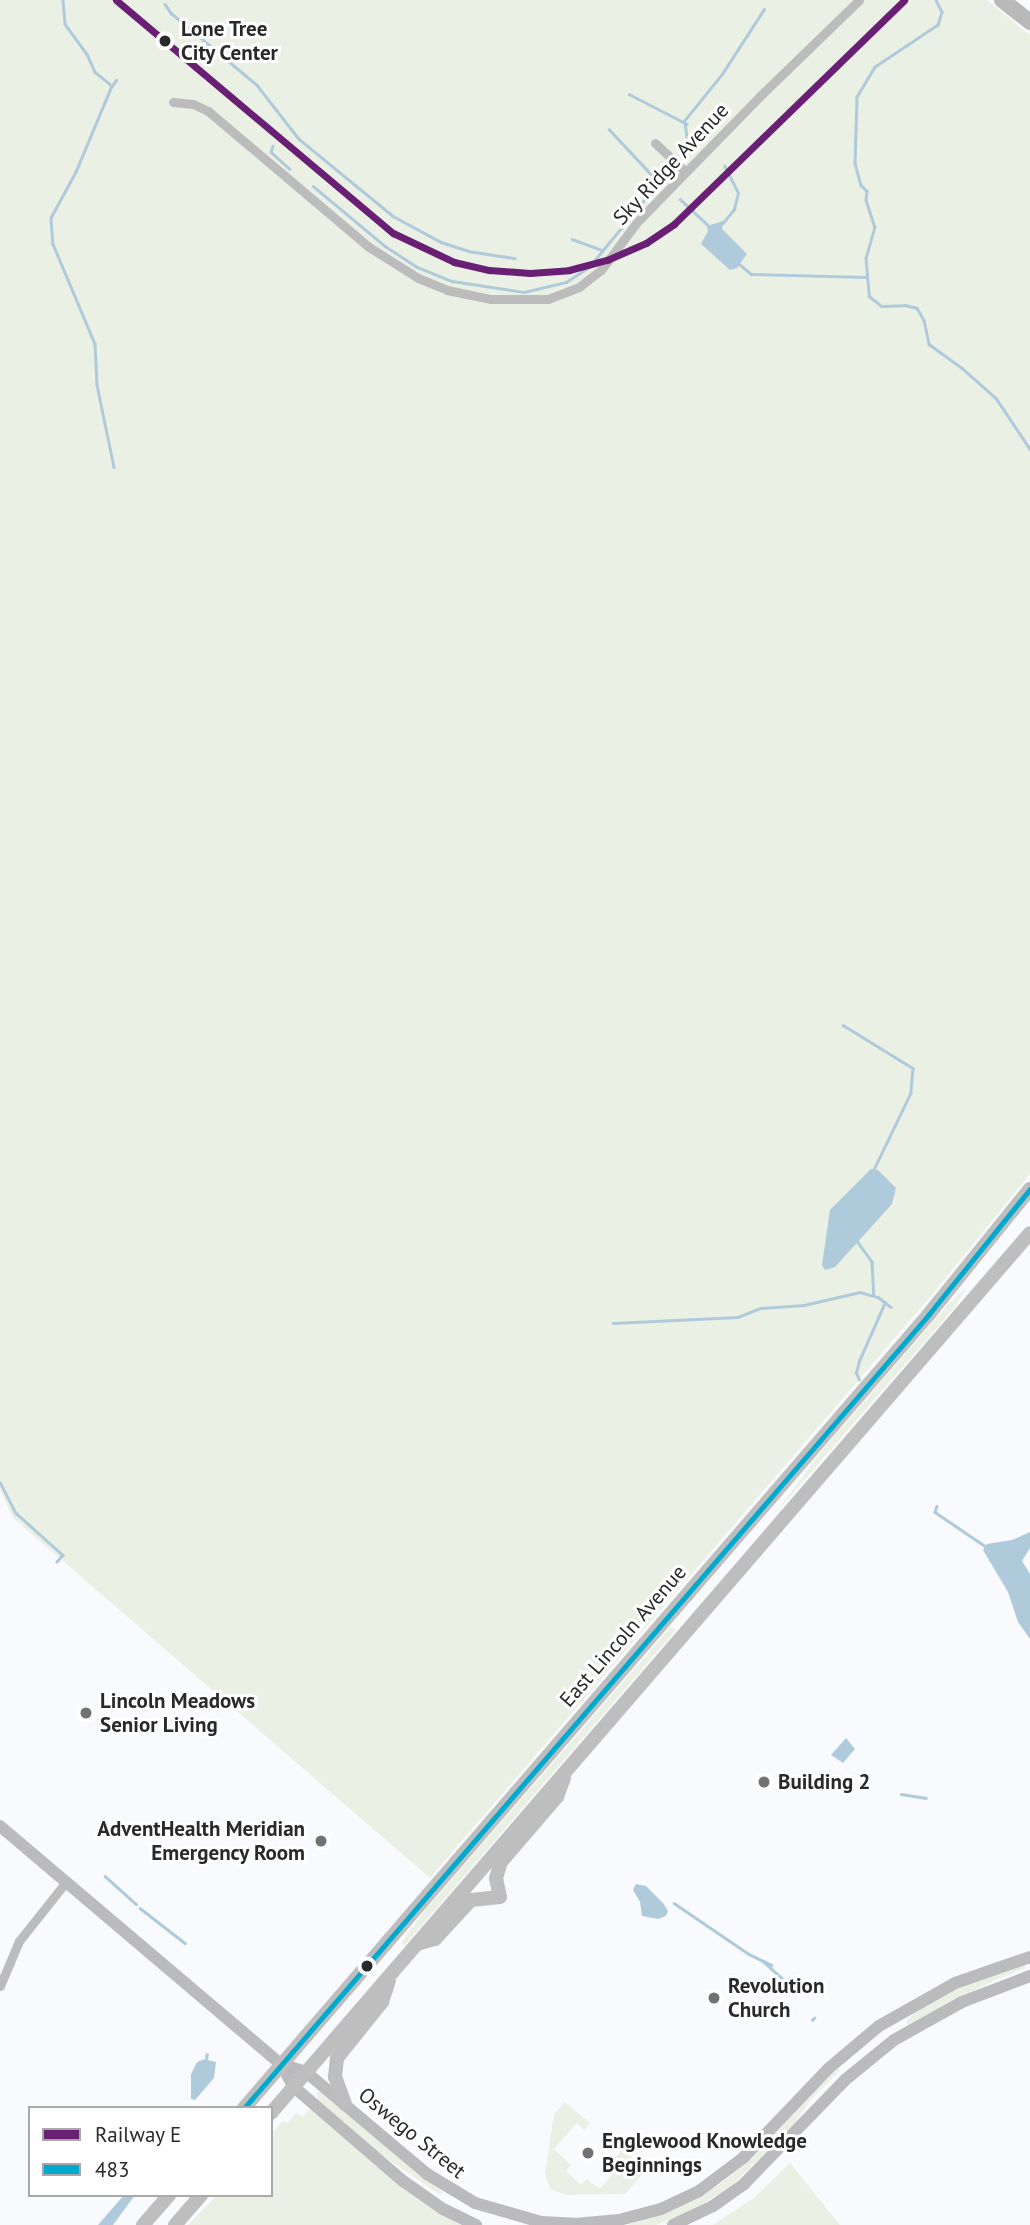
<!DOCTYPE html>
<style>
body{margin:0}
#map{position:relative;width:1030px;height:2225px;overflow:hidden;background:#f9fafe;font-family:"PT Sans",sans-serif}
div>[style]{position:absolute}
.green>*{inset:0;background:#ebf0e4}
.water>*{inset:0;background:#afcada}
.stream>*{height:2.5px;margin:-1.25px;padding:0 1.25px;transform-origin:1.25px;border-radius:1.25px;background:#afcada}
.street>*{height:9px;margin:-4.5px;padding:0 4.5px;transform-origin:4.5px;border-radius:4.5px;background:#bcbcbd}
.secondary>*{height:12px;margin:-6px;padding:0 6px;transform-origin:6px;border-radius:6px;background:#bbbbbd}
.primary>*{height:14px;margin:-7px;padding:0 7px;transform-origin:7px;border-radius:7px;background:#bebebf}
.highway>*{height:16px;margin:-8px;padding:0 8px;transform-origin:8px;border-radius:8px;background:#b9b9ba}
.bus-1>*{height:5px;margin:-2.5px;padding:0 2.5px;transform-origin:2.5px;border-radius:2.5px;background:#00a9ce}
.rail-1>*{height:7px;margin:-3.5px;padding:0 3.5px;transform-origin:3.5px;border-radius:3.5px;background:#691f74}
.dots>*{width:19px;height:19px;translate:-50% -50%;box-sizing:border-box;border:4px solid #fff;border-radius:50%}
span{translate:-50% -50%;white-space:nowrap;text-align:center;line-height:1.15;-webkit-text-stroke:6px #fff;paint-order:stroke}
.stop-label{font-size:21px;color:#29292b;font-weight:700}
.left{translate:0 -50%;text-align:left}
.street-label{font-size:21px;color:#29292b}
.poi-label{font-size:21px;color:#29292b;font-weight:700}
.right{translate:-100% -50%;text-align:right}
.legend{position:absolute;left:28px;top:2106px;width:245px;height:91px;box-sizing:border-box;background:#fff;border:2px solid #a9a9aa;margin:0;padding:9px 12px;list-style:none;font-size:21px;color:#29292b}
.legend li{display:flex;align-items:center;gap:14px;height:35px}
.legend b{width:35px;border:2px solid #a9a9aa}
</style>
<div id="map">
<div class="green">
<i style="clip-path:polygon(0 0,987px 0,1030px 35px,1030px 1174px,931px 1296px,430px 1878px,13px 1518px,0 1490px)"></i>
<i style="clip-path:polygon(966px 1288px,955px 1307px,774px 1515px,824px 1448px,949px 1303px)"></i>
<i style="clip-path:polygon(670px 1628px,677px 1629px,404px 1946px,401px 1943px,426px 1909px)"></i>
<i style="clip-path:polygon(1024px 1964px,1025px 1968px,995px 1980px,908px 2025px,906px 2022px,920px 2007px,937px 1998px,978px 1979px)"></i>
<i style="clip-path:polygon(838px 2068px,840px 2070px,810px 2101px,791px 2128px,731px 2186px,696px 2208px,666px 2221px,656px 2225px,627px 2225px,674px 2210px,722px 2183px,752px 2158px)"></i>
<i style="clip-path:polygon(320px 2091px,443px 2192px,440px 2195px,375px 2150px,318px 2100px,316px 2095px)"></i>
<i style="clip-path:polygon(565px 2102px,590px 2123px,584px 2130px,577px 2123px,554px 2149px,571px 2165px,566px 2171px,581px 2185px,587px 2179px,600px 2189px,622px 2163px,616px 2157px,622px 2149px,646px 2170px,625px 2194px,567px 2195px,550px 2189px,545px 2173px,554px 2114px)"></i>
<i style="clip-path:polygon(310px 2109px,415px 2197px,463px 2225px,188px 2225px,217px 2195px,271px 2195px,271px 2134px,283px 2121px,287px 2123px,296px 2113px,303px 2117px)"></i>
<i style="clip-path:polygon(790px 2163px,840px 2225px,713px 2225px,755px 2197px)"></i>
</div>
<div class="water">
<i style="clip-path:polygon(723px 221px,722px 229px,747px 254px,737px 268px,730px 270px,701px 244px,708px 231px,707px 226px)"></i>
<i style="clip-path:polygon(871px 1169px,878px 1170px,896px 1188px,892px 1204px,835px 1267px,825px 1270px,822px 1265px,830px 1210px)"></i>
<i style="clip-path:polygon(1030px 1532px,1030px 1548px,1022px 1561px,1030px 1574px,1030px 1639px,1018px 1622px,1008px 1592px,983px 1550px,987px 1544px,1012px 1540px)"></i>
<i style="clip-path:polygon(846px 1738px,855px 1749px,843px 1763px,831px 1755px)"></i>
<i style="clip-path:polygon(636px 1884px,646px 1886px,663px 1903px,668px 1911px,666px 1916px,658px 1919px,642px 1916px,640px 1902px,633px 1890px)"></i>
<i style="clip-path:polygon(206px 2053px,209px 2054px,208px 2060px,216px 2062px,214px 2078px,195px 2100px,191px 2099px,191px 2074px,197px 2062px,205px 2059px)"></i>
<i style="clip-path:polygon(124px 2195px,135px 2195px,113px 2225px,98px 2225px)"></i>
</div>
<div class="stream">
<i style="left:63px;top:0;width:24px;rotate:85deg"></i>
<i style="left:65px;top:24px;width:37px;rotate:54deg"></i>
<i style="left:87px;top:54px;width:20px;rotate:66deg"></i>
<i style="left:95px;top:72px;width:22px;rotate:39deg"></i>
<i style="left:112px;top:86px;width:7px;rotate:-56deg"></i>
<i style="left:936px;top:0;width:13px;rotate:63deg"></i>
<i style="left:942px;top:12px;width:14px;rotate:107deg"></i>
<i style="left:938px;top:25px;width:76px;rotate:146.3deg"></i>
<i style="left:875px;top:67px;width:35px;rotate:121deg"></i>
<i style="left:857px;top:97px;width:66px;rotate:91.7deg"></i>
<i style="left:855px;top:163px;width:23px;rotate:75deg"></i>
<i style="left:861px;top:185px;width:8px;rotate:45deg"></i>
<i style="left:867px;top:191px;width:9px;rotate:96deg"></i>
<i style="left:866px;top:200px;width:28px;rotate:72deg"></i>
<i style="left:875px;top:227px;width:32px;rotate:106deg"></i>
<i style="left:866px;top:258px;width:38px;rotate:85deg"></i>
<i style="left:869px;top:296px;width:16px;rotate:38deg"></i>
<i style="left:882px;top:306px;width:23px;rotate:-2deg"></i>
<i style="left:905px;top:305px;width:12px;rotate:14deg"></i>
<i style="left:917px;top:308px;width:14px;rotate:60deg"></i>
<i style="left:924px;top:320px;width:25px;rotate:78deg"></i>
<i style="left:929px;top:344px;width:41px;rotate:36deg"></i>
<i style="left:962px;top:368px;width:45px;rotate:41.4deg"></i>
<i style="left:996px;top:398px;width:61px;rotate:56.3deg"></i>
<i style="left:165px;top:4px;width:11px;rotate:56deg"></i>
<i style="left:171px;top:13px;width:112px;rotate:39.9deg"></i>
<i style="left:257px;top:85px;width:68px;rotate:52.1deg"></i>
<i style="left:299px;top:139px;width:122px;rotate:39.3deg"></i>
<i style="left:393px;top:216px;width:55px;rotate:28.4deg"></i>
<i style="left:441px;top:242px;width:28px;rotate:18deg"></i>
<i style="left:468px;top:251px;width:47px;rotate:8.7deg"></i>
<i style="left:112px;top:86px;width:93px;rotate:112.7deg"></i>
<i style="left:76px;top:172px;width:52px;rotate:118.5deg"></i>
<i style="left:51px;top:218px;width:26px;rotate:86deg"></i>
<i style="left:53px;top:244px;width:108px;rotate:67.2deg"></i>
<i style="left:95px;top:344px;width:41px;rotate:87.2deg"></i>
<i style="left:97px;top:385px;width:84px;rotate:78.3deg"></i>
<i style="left:629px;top:94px;width:65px;rotate:27.3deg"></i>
<i style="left:609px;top:129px;width:62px;rotate:47deg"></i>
<i style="left:651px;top:174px;width:14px;rotate:12deg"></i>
<i style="left:273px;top:146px;width:6px;rotate:108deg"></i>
<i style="left:271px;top:152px;width:25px;rotate:42deg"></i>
<i style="left:688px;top:146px;width:25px;rotate:-99deg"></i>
<i style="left:684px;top:121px;width:60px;rotate:-51deg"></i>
<i style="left:722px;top:74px;width:77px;rotate:-57.1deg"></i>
<i style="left:313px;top:186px;width:94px;rotate:39.8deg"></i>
<i style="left:385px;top:246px;width:38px;rotate:33deg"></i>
<i style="left:417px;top:267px;width:38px;rotate:22deg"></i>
<i style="left:452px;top:281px;width:73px;rotate:8.7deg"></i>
<i style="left:524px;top:292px;width:43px;rotate:-13.4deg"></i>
<i style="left:566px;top:282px;width:27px;rotate:-33deg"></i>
<i style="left:589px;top:267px;width:101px;rotate:-50.6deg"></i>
<i style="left:653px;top:189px;width:14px;rotate:-94deg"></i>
<i style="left:680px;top:199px;width:38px;rotate:43deg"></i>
<i style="left:722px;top:224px;width:19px;rotate:-51deg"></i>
<i style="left:734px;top:209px;width:16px;rotate:-76deg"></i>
<i style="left:738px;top:193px;width:30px;rotate:-117deg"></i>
<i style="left:572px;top:239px;width:32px;rotate:20deg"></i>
<i style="left:738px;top:263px;width:17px;rotate:40deg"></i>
<i style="left:751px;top:274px;width:116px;rotate:1.5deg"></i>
<i style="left:843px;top:1025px;width:82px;rotate:31.6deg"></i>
<i style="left:913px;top:1068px;width:25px;rotate:95deg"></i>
<i style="left:911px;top:1093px;width:85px;rotate:115.7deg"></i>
<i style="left:857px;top:1241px;width:26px;rotate:54deg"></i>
<i style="left:872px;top:1262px;width:33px;rotate:87deg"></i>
<i style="left:613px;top:1323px;width:125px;rotate:-2.7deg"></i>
<i style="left:738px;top:1317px;width:24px;rotate:-22deg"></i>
<i style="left:760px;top:1308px;width:44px;rotate:-3.9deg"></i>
<i style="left:804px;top:1305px;width:57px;rotate:-13.1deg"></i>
<i style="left:860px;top:1292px;width:19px;rotate:16deg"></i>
<i style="left:878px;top:1297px;width:16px;rotate:38deg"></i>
<i style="left:859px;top:1380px;width:8px;rotate:-113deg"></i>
<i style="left:856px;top:1373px;width:12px;rotate:-76deg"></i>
<i style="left:859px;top:1361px;width:64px;rotate:-66.2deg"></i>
<i style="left:0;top:1482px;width:35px;rotate:63deg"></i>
<i style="left:16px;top:1513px;width:63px;rotate:41.8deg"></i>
<i style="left:63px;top:1555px;width:9px;rotate:131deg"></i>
<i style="left:937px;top:1506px;width:6px;rotate:108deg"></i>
<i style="left:935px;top:1512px;width:64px;rotate:34.2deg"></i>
<i style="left:901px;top:1794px;width:25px;rotate:9deg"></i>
<i style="left:105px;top:1876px;width:42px;rotate:42.1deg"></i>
<i style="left:674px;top:1903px;width:91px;rotate:34.2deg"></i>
<i style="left:749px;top:1954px;width:25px;rotate:26deg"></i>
<i style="left:140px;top:1908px;width:57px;rotate:37.9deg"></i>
<i style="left:763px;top:1961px;width:27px;rotate:42deg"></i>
<i style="left:812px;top:2020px;width:3px;rotate:-45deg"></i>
</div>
<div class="street">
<i style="left:173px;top:102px;width:20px;rotate:6deg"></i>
<i style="left:193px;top:104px;width:17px;rotate:25deg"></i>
<i style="left:208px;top:111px;width:211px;rotate:40.2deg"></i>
<i style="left:369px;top:247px;width:58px;rotate:32.3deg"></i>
<i style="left:418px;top:278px;width:31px;rotate:22deg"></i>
<i style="left:447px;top:290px;width:45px;rotate:11.6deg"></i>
<i style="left:491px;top:299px;width:57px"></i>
<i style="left:548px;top:299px;width:33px;rotate:-21deg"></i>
<i style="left:579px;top:287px;width:28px;rotate:-38deg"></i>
<i style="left:601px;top:270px;width:60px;rotate:-53.1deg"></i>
<i style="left:637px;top:222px;width:176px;rotate:-45.7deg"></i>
<i style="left:760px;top:96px;width:138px;rotate:-44.1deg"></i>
<i style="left:655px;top:143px;width:42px;rotate:43.1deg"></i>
<i style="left:0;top:1986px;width:49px;rotate:-67.1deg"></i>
<i style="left:19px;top:1941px;width:75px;rotate:-51.5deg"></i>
</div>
<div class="secondary">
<i style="left:0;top:1826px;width:368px;rotate:40.3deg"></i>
<i style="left:281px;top:2064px;width:26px;rotate:18deg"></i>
<i style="left:306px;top:2072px;width:158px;rotate:40.1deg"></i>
<i style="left:427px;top:2174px;width:56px;rotate:31.1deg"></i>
<i style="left:475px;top:2203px;width:69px;rotate:16.1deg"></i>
<i style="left:541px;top:2222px;width:34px;rotate:3deg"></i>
<i style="left:575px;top:2224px;width:44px;rotate:-5.2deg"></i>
<i style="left:619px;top:2220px;width:43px;rotate:-14.7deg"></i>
<i style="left:661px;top:2209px;width:42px;rotate:-25.3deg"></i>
<i style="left:699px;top:2191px;width:55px;rotate:-36.9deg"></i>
<i style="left:743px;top:2158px;width:124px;rotate:-46.3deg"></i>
<i style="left:829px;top:2068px;width:65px;rotate:-40deg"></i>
<i style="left:879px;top:2026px;width:87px;rotate:-29.5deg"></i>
<i style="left:955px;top:1983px;width:79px;rotate:-19.1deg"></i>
<i style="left:281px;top:2064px;width:26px;rotate:61deg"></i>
<i style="left:294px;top:2087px;width:144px;rotate:40.8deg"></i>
<i style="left:403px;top:2181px;width:49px;rotate:35deg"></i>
<i style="left:443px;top:2209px;width:37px;rotate:26deg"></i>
<i style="left:673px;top:2225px;width:44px;rotate:-25.4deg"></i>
<i style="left:713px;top:2206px;width:38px;rotate:-35deg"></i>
<i style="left:744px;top:2184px;width:145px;rotate:-45.8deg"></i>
<i style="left:845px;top:2080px;width:63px;rotate:-39.2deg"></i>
<i style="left:894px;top:2040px;width:78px;rotate:-29.2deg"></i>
<i style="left:962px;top:2002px;width:73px;rotate:-20.9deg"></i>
</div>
<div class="primary">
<i style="left:417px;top:1944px;width:19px;rotate:-16deg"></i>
<i style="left:435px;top:1939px;width:53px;rotate:-47.3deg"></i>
<i style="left:471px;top:1900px;width:29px;rotate:-6deg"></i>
<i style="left:500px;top:1897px;width:19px;rotate:-102deg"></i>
<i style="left:496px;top:1878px;width:17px;rotate:-73deg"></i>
<i style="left:501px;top:1862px;width:86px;rotate:-49.3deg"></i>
<i style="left:557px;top:1797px;width:20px;rotate:-70deg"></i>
<i style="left:345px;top:2104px;width:29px;rotate:-110deg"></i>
<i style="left:335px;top:2077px;width:19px;rotate:-84deg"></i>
<i style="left:337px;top:2058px;width:72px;rotate:-51.2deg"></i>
<i style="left:382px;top:2002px;width:22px;rotate:-72deg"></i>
<i style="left:244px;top:2108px;width:1049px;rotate:-49.21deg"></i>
<i style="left:929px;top:1314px;width:161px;rotate:-51.1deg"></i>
<i style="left:271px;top:2113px;width:1162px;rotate:-49.22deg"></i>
<i style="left:143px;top:2225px;width:40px;rotate:-49deg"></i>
<i style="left:175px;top:2225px;width:40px;rotate:-49deg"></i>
</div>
<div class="highway">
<i style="left:1002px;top:0;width:36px;rotate:38deg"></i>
</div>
<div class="bus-1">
<i style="left:244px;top:2108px;width:1049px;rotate:-49.21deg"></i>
<i style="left:929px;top:1314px;width:161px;rotate:-51.1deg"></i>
</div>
<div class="rail-1">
<i style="left:116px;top:0;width:362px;rotate:40.1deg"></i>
<i style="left:393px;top:233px;width:68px;rotate:25.4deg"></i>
<i style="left:454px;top:262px;width:36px;rotate:13deg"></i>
<i style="left:489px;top:270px;width:41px;rotate:4.2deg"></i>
<i style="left:530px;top:273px;width:39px;rotate:-4deg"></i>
<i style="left:569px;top:270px;width:39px;rotate:-15deg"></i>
<i style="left:607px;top:260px;width:43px;rotate:-23.6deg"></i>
<i style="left:646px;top:243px;width:34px;rotate:-34deg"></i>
<i style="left:674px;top:224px;width:321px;rotate:-44.2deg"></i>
</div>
<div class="dots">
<i style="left:165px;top:41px;background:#29292b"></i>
<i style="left:86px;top:1713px;background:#727275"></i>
<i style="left:764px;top:1782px;background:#727275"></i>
<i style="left:321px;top:1841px;background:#727275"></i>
<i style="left:367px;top:1966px;background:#29292b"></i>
<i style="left:714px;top:1998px;background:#727275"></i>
<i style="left:588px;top:2153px;background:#727275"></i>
</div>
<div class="stop-label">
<span class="left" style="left:181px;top:41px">Lone Tree<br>City Center</span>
</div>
<div class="street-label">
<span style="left:671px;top:164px;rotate:-47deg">Sky Ridge Avenue</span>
<span style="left:623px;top:1636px;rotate:-49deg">East Lincoln Avenue</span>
<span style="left:412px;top:2133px;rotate:39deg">Oswego Street</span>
</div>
<div class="poi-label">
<span class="left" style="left:100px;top:1713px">Lincoln Meadows<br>Senior Living</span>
<span class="left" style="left:778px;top:1782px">Building 2</span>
<span class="right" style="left:305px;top:1841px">AdventHealth Meridian<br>Emergency Room</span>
<span class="left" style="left:728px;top:1998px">Revolution<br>Church</span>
<span class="left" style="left:602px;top:2153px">Englewood Knowledge<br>Beginnings</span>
</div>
<ul class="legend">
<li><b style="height:9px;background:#691f74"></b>Railway E</li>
<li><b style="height:9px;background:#00a9ce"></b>483</li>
</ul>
</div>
